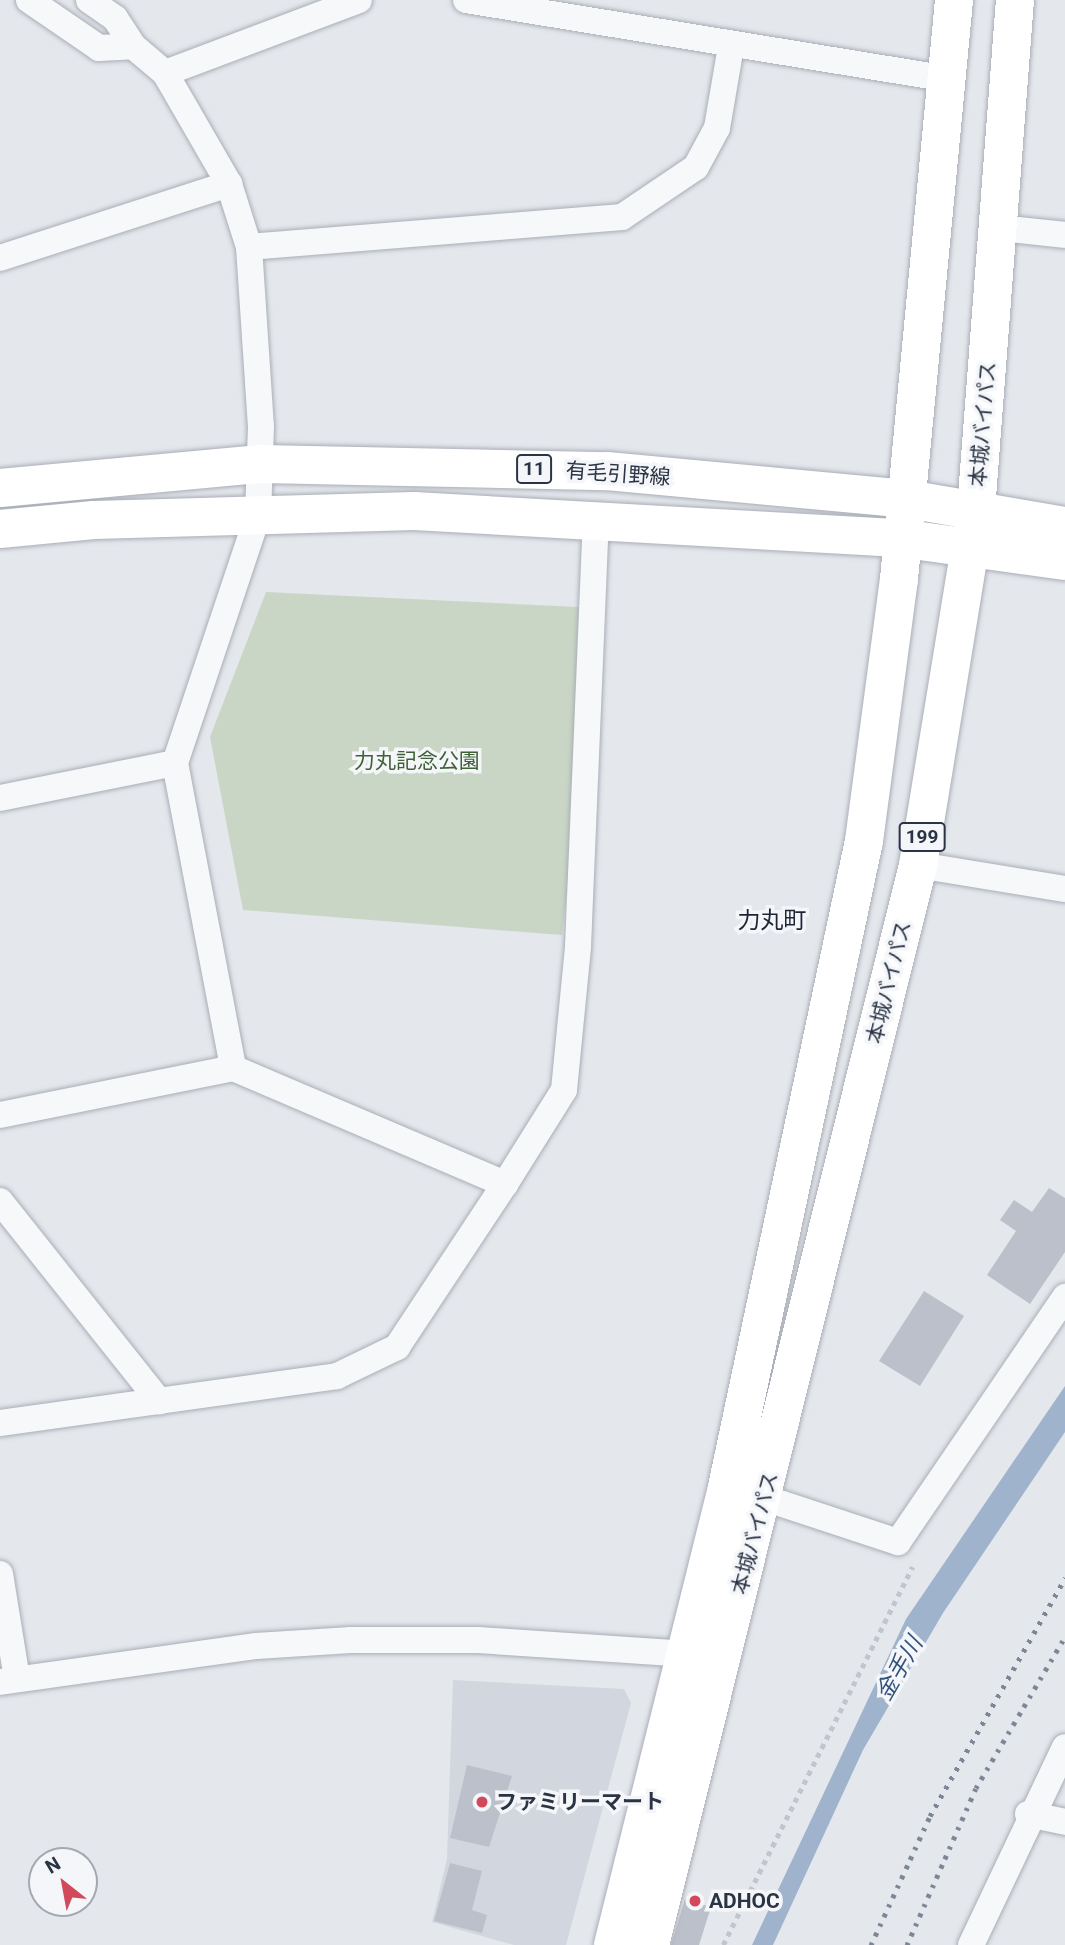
<!DOCTYPE html>
<meta charset="utf-8">
<style>
body{margin:0}
#map{position:relative;width:1065px;height:1945px;overflow:hidden;background:#e4e7ec;font-family:Roboto,"Noto Sans JP",sans-serif}
div>[style]{position:absolute}
.built>*{inset:0;background:#d2d6de}
.green>*{inset:0;background:#c9d6c5}
.water>*{inset:0;background:#9fb4cc}
.building>*{inset:0;background:#bbc0ca}
.path>*{height:4.5px;margin-top:-2.25px;transform-origin:0;background:repeating-linear-gradient(90deg,#c2c5cb 0 5px,transparent 0 10px)}
.roads{filter:drop-shadow(0 0 2px #a9aeb7) drop-shadow(0 0 2px #a9aeb7)}
.minor>*{height:26px;margin:-13px;padding:0 13px;transform-origin:13px;border-radius:13px;background:#f7f8fa}
.primary>*{height:38px;margin:-19px;padding:0 19px;transform-origin:19px;border-radius:19px;background:#fff}
.trunk>*{height:38px;margin:-19px;padding:0 19px;transform-origin:19px;border-radius:19px;background:#fff}
.rail>*{height:5px;margin-top:-2.5px;transform-origin:0;background:repeating-linear-gradient(90deg,#7d8696 0 3.5px,transparent 0 10.5px)}
.dots>*{width:19px;height:19px;translate:-50% -50%;box-sizing:border-box;border:4px solid #f4f6f9;border-radius:50%}
span{translate:-50% -50%;white-space:nowrap;text-align:center;line-height:1.15;-webkit-text-stroke:7px #f4f6f9;paint-order:stroke}
.shield-label span{padding:2px 5px;background:#f4f6f9;border:2px solid;border-radius:5px;-webkit-text-stroke-width:0}
.shield-label{font-size:19px;color:#2b3445;font-weight:700}
.street-label{font-size:21px;color:#2b3445}
.park-label{font-size:21px;color:#3f6138}
.poi-label{font-size:21px;color:#2b3445;font-weight:700}
.left{translate:0 -50%;text-align:left}
.neighbourhood-label{font-size:23px;color:#1d2536}
.water-label{font-size:23px;color:#34527a;font-style:italic}
.north{position:absolute;left:28px;top:1847px;width:70px;height:70px;box-sizing:border-box;background:#f4f6f9;border:2px solid #a4a8b1;border-radius:50%;rotate:329deg;font-size:19px;font-weight:700;line-height:28px;text-align:center;color:#2b3445}
.north::after{content:'';display:block;margin:auto;width:24px;height:32px;background:#d1495b;clip-path:polygon(50% 0,100% 100%,50% 72%,0 100%)}
</style>
<div id="map">
<div class="built">
<i style="clip-path:polygon(453px 1680px,624px 1689px,631px 1703px,566px 1945px,514px 1945px,432px 1922px,447px 1859px)"></i>
</div>
<div class="green">
<i style="clip-path:polygon(266px 592px,598px 608px,562px 935px,243px 910px,210px 737px)"></i>
</div>
<div class="water">
<i style="clip-path:polygon(1065px 1386px,1065px 1432px,943px 1613px,863px 1750px,773px 1945px,752px 1945px,906px 1619px)"></i>
</div>
<div class="building">
<i style="clip-path:polygon(1049px 1188px,1065px 1198px,1065px 1252px,1030px 1304px,987px 1275px,1016px 1231px,1000px 1220px,1014px 1200px,1032px 1212px)"></i>
<i style="clip-path:polygon(924px 1291px,964px 1316px,920px 1386px,879px 1361px)"></i>
<i style="clip-path:polygon(467px 1765px,512px 1776px,489px 1847px,450px 1838px)"></i>
<i style="clip-path:polygon(450px 1863px,482px 1871px,472px 1910px,487px 1915px,482px 1933px,434px 1921px)"></i>
<i style="clip-path:polygon(685px 1899px,711px 1907px,699px 1945px,671px 1945px)"></i>
</div>
<div class="path">
<i style="left:723px;top:1945px;width:423px;rotate:-63.4deg"></i>
</div>
<div class="roads">
<div class="minor">
<i style="left:29px;top:0;width:85px;rotate:34.4deg"></i>
<i style="left:99px;top:48px;width:34px;rotate:-3deg"></i>
<i style="left:89px;top:0;width:32px;rotate:35deg"></i>
<i style="left:115px;top:18px;width:33px;rotate:57deg"></i>
<i style="left:133px;top:46px;width:42px;rotate:40.2deg"></i>
<i style="left:165px;top:73px;width:128px;rotate:60deg"></i>
<i style="left:229px;top:184px;width:66px;rotate:72.4deg"></i>
<i style="left:249px;top:247px;width:179px;rotate:86.2deg"></i>
<i style="left:261px;top:426px;width:89px;rotate:91.9deg"></i>
<i style="left:258px;top:515px;width:262px;rotate:108.5deg"></i>
<i style="left:175px;top:763px;width:310px;rotate:79.2deg"></i>
<i style="left:466px;top:0;width:487px;rotate:9.3deg"></i>
<i style="left:165px;top:73px;width:207px;rotate:-20.6deg"></i>
<i style="left:1000px;top:228px;width:65px;rotate:6.1deg"></i>
<i style="left:249px;top:247px;width:374px;rotate:-4.6deg"></i>
<i style="left:622px;top:217px;width:89px;rotate:-34deg"></i>
<i style="left:696px;top:167px;width:44px;rotate:-61.7deg"></i>
<i style="left:717px;top:128px;width:83px;rotate:-80.3deg"></i>
<i style="left:0;top:258px;width:241px;rotate:-17.9deg"></i>
<i style="left:0;top:798px;width:178px;rotate:-11.3deg"></i>
<i style="left:918px;top:865px;width:149px;rotate:9.3deg"></i>
<i style="left:0;top:1115px;width:238px;rotate:-11.4deg"></i>
<i style="left:233px;top:1068px;width:296px;rotate:23.1deg"></i>
<i style="left:0;top:1201px;width:256px;rotate:51.5deg"></i>
<i style="left:0;top:1423px;width:340px;rotate:-7.9deg"></i>
<i style="left:337px;top:1376px;width:67px;rotate:-25.8deg"></i>
<i style="left:397px;top:1347px;width:196px;rotate:-56.5deg"></i>
<i style="left:505px;top:1184px;width:111px;rotate:-57.9deg"></i>
<i style="left:564px;top:1090px;width:145px;rotate:-84.4deg"></i>
<i style="left:578px;top:946px;width:424px;rotate:-87.6deg"></i>
<i style="left:746px;top:1492px;width:160px;rotate:18.2deg"></i>
<i style="left:898px;top:1542px;width:297px;rotate:-55.7deg"></i>
<i style="left:0;top:1574px;width:106px;rotate:80.8deg"></i>
<i style="left:0;top:1682px;width:259px;rotate:-8deg"></i>
<i style="left:256px;top:1646px;width:95px;rotate:-3.6deg"></i>
<i style="left:351px;top:1640px;width:127px"></i>
<i style="left:478px;top:1640px;width:225px;rotate:3.8deg"></i>
<i style="left:1028px;top:1814px;width:38px;rotate:12deg"></i>
<i style="left:971px;top:1945px;width:219px;rotate:-64.6deg"></i>
</div>
<div class="primary">
<i style="left:0;top:488px;width:262px;rotate:-5.3deg"></i>
<i style="left:261px;top:464px;width:346px;rotate:1.2deg"></i>
<i style="left:607px;top:471px;width:301px;rotate:5.3deg"></i>
<i style="left:907px;top:499px;width:160px;rotate:9.7deg"></i>
<i style="left:0;top:529px;width:94px;rotate:-5.5deg"></i>
<i style="left:94px;top:520px;width:320px;rotate:-1.6deg"></i>
<i style="left:414px;top:511px;width:486px;rotate:3.2deg"></i>
<i style="left:899px;top:538px;width:168px;rotate:7.9deg"></i>
</div>
<div class="trunk">
<i style="left:613px;top:1945px;width:472px;rotate:-76deg"></i>
<i style="left:727px;top:1487px;width:660px;rotate:-78.03deg"></i>
<i style="left:864px;top:841px;width:264px;rotate:-82.4deg"></i>
<i style="left:899px;top:579px;width:582px;rotate:-84.57deg"></i>
<i style="left:650px;top:1945px;width:1113px;rotate:-76.06deg"></i>
<i style="left:918px;top:865px;width:360px;rotate:-80.7deg"></i>
<i style="left:976px;top:510px;width:511px;rotate:-85.63deg"></i>
</div>
</div>
<div class="rail">
<i style="left:871px;top:1945px;width:142px;rotate:-65.4deg"></i>
<i style="left:930px;top:1816px;width:274px;rotate:-60.4deg"></i>
<i style="left:907px;top:1945px;width:171px;rotate:-66.3deg"></i>
<i style="left:976px;top:1788px;width:175px;rotate:-59.5deg"></i>
</div>
<div class="dots">
<i style="left:482px;top:1802px;background:#d1495b"></i>
<i style="left:695px;top:1901px;background:#d1495b"></i>
</div>
<div class="shield-label">
<span style="left:534px;top:469px">11</span>
<span style="left:922px;top:837px">199</span>
</div>
<div class="street-label">
<span style="left:983px;top:424px;rotate:-85deg">本城バイパス</span>
<span style="left:618px;top:474px;rotate:4deg">有毛引野線</span>
<span style="left:889px;top:982px;rotate:-76deg">本城バイパス</span>
<span style="left:755px;top:1533px;rotate:-75deg">本城バイパス</span>
</div>
<div class="park-label">
<span style="left:417px;top:761px">力丸記念公園</span>
</div>
<div class="poi-label">
<span class="left" style="left:496px;top:1802px">ファミリーマート</span>
<span class="left" style="left:709px;top:1901px">ADHOC</span>
</div>
<div class="neighbourhood-label">
<span style="left:772px;top:921px">力丸町</span>
</div>
<div class="water-label">
<span style="left:900px;top:1669px;rotate:-60deg">金手川</span>
</div>
<div class="north">N</div>
</div>
